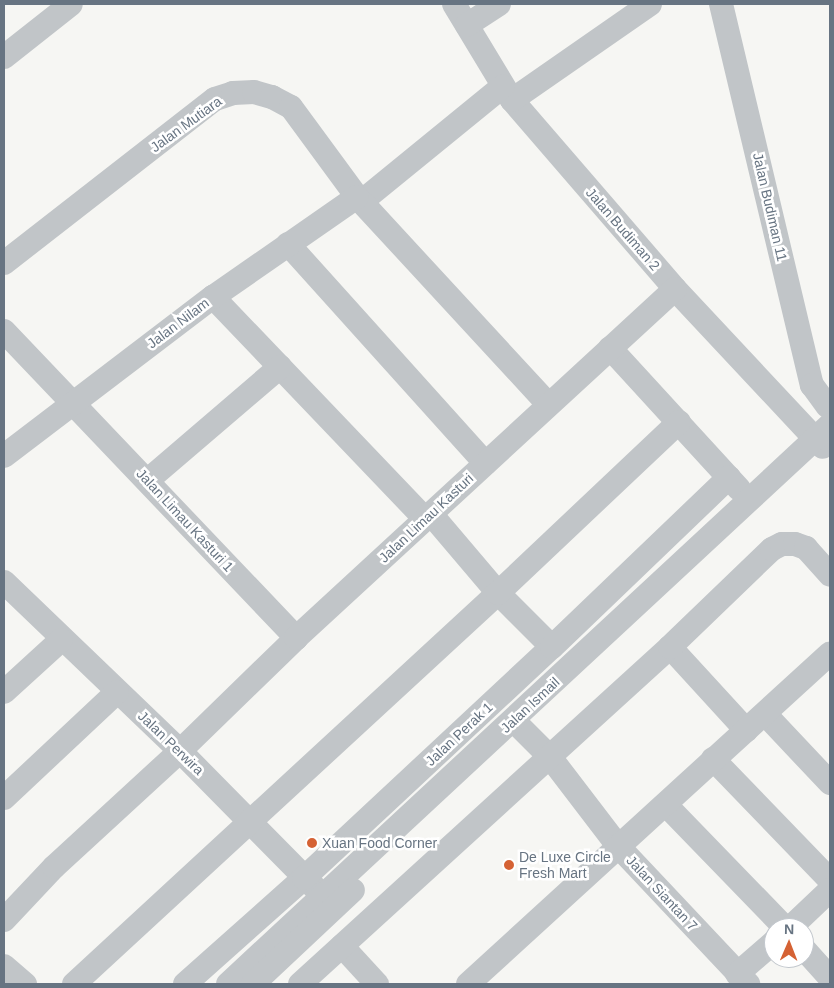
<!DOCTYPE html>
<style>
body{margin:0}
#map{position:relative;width:834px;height:988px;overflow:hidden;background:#f6f6f3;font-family:Arial,sans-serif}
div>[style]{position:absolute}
.minor>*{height:24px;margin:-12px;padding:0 12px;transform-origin:12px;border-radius:12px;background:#c1c5c8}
.dots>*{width:14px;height:14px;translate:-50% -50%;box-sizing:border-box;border:2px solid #fff;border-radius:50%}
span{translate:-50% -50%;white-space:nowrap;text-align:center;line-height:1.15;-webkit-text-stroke:5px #fff;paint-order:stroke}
.street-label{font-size:14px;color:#677482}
.poi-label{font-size:14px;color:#677482}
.left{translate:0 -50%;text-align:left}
.frame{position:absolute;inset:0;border:5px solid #677482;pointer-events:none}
.north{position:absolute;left:764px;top:918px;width:50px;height:50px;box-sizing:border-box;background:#fff;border:1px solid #c2c7cd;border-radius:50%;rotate:1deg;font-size:14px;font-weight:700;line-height:20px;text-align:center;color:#677482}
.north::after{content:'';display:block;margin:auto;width:18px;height:22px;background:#d56234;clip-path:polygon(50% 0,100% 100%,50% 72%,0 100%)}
</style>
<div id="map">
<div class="minor">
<i style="left:454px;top:4px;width:112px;rotate:58.9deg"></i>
<i style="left:512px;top:100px;width:250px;rotate:49.2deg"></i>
<i style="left:675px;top:289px;width:216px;rotate:46.9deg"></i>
<i style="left:721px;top:4px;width:392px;rotate:76.6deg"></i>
<i style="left:812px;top:385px;width:26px;rotate:54deg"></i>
<i style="left:467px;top:25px;width:38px;rotate:-33deg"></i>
<i style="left:4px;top:57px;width:85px;rotate:-38.3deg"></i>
<i style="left:512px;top:100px;width:168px;rotate:-34.8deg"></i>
<i style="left:361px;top:202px;width:183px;rotate:-39.2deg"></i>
<i style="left:288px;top:244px;width:295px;rotate:48deg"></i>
<i style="left:4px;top:263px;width:267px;rotate:-37.9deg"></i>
<i style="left:215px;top:99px;width:19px;rotate:-18deg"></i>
<i style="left:233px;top:93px;width:21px;rotate:-3deg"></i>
<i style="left:254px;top:92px;width:19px;rotate:16deg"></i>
<i style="left:272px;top:97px;width:21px;rotate:28deg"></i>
<i style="left:291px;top:107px;width:112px;rotate:53.7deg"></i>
<i style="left:357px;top:197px;width:282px;rotate:47.3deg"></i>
<i style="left:213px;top:297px;width:307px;rotate:46.3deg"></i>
<i style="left:4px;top:331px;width:424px;rotate:46.4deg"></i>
<i style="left:610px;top:348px;width:191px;rotate:47.5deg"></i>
<i style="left:4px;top:456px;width:263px;rotate:-37.3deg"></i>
<i style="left:213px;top:297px;width:175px;rotate:-34.8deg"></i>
<i style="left:148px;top:480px;width:174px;rotate:-40.6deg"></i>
<i style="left:431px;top:514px;width:104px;rotate:49.7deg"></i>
<i style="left:498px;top:593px;width:76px;rotate:45deg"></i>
<i style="left:4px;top:582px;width:244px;rotate:43.8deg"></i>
<i style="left:180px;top:751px;width:191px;rotate:45.4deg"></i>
<i style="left:670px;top:647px;width:113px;rotate:47.5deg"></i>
<i style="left:4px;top:692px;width:77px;rotate:-42.4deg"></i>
<i style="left:765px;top:714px;width:95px;rotate:46.7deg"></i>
<i style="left:513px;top:720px;width:52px;rotate:45deg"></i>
<i style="left:550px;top:757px;width:112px;rotate:52.6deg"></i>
<i style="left:618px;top:846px;width:190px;rotate:46.7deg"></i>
<i style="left:713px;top:759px;width:168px;rotate:46deg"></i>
<i style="left:4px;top:798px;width:155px;rotate:-43.2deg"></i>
<i style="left:666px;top:805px;width:171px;rotate:45.9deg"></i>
<i style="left:4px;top:920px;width:73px;rotate:-46.7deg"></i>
<i style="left:54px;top:867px;width:171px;rotate:-42.6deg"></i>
<i style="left:180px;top:751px;width:162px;rotate:-44.2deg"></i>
<i style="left:296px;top:638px;width:515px;rotate:-42.64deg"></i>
<i style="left:790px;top:928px;width:55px;rotate:-43.5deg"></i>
<i style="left:342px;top:946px;width:52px;rotate:47.4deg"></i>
<i style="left:804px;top:949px;width:39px;rotate:48deg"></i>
<i style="left:4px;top:966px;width:28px;rotate:41deg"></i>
<i style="left:737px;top:974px;width:49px;rotate:-40.9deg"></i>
<i style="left:74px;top:984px;width:577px;rotate:-42.68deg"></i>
<i style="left:498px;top:593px;width:249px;rotate:-43.4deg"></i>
<i style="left:185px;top:984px;width:159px;rotate:-41.7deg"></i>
<i style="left:304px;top:878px;width:339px;rotate:-43deg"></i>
<i style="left:552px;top:647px;width:245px;rotate:-43.8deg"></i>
<i style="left:228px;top:984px;width:822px;rotate:-42.88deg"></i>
<i style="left:253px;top:984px;width:137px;rotate:-43.2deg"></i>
<i style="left:300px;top:984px;width:500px;rotate:-42.33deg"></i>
<i style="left:670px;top:647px;width:141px;rotate:-43.9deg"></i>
<i style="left:772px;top:549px;width:11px;rotate:-27deg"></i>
<i style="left:782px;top:544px;width:13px"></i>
<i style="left:795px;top:544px;width:12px;rotate:20deg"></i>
<i style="left:806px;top:548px;width:36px;rotate:48deg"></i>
<i style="left:468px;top:984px;width:490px;rotate:-42.4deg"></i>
</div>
<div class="dots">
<i style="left:312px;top:843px;background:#d56234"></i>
<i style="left:509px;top:865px;background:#d56234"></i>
</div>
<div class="street-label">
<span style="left:186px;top:124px;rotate:-36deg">Jalan Mutiara</span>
<span style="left:770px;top:207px;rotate:77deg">Jalan Budiman 11</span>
<span style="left:623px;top:229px;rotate:49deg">Jalan Budiman 2</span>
<span style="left:178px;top:323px;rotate:-37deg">Jalan Nilam</span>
<span style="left:426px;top:518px;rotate:-43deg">Jalan Limau Kasturi</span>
<span style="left:185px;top:520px;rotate:47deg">Jalan Limau Kasturi 1</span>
<span style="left:530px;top:705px;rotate:-43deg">Jalan Ismail</span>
<span style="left:459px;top:734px;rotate:-43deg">Jalan Perak 1</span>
<span style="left:171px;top:743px;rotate:44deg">Jalan Perwira</span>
<span style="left:662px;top:893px;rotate:47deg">Jalan Siantan 7</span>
</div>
<div class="poi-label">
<span class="left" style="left:322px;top:843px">Xuan Food Corner</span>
<span class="left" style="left:519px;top:865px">De Luxe Circle<br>Fresh Mart</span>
</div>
<div class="frame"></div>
<div class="north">N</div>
</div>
